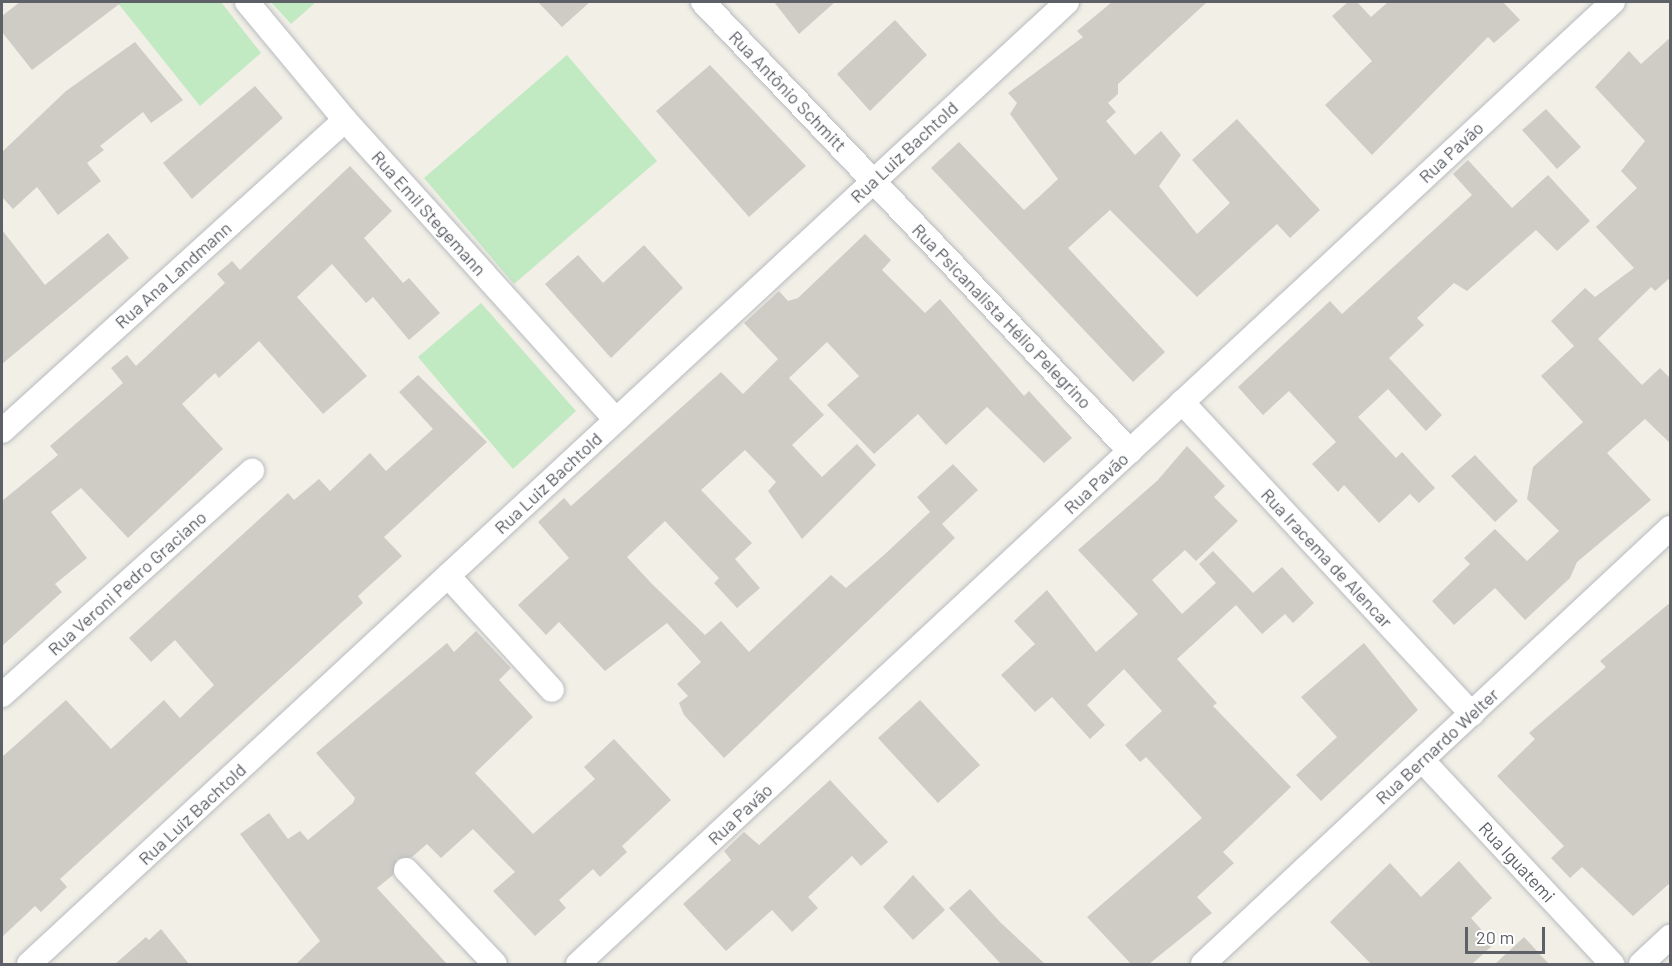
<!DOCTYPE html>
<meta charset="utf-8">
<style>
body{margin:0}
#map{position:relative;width:1672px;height:966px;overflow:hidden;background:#f1efe6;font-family:Barlow,sans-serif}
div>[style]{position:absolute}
.green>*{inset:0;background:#c1e9c2}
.building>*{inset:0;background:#ceccc5}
.roads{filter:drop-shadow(0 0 2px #b8bbc0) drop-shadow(0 0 2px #b8bbc0)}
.street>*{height:24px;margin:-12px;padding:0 12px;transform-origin:12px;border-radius:12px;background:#fff}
span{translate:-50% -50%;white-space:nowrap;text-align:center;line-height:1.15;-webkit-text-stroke:4.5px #fff;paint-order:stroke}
.street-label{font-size:18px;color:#5d6167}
.frame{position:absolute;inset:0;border:3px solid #5d6167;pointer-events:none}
.scale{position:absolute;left:1465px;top:927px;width:80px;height:27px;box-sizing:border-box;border:3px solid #5d6167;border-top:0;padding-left:8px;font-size:18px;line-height:21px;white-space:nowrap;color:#5d6167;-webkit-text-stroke:4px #fff;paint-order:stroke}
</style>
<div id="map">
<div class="green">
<i style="clip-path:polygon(117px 2px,221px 2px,261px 53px,200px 106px)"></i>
<i style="clip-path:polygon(271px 2px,316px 2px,291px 24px)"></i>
<i style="clip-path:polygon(567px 55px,657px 161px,514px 284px,424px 178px)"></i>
<i style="clip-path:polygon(481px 303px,576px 411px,513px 469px,418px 357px)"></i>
</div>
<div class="building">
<i style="clip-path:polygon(20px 2px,122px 2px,32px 70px,2px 32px,2px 16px)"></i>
<i style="clip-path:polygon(538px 2px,590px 2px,562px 27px)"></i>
<i style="clip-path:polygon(774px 2px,835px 2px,799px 34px)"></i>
<i style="clip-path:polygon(1112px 2px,1207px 2px,1118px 84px,1118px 94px,1108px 103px,1116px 112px,1106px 121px,1135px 155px,1161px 131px,1181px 155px,1159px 186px,1197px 234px,1230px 203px,1192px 160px,1237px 119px,1320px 210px,1290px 238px,1277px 224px,1197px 297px,1110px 210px,1068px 248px,1165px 352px,1133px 382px,931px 168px,959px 142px,1024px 210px,1040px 196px,1058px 179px,1010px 114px,1017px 103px,1008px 93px,1083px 37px,1077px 31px)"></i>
<i style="clip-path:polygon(1348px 2px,1357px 2px,1371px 17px,1388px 2px,1503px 2px,1520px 20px,1494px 43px,1488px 37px,1372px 155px,1325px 105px,1372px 61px,1332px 16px)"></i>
<i style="clip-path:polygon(895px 20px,927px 55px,870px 111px,837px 74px)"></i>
<i style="clip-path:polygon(1671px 37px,1671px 277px,1655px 291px,1651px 287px,1598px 339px,1642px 385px,1660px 368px,1671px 379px,1671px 444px,1645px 419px,1607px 453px,1651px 500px,1577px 562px,1570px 578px,1525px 620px,1495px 588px,1454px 625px,1432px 601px,1470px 564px,1464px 558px,1495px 529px,1527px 561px,1559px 531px,1527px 499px,1533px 467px,1583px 422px,1541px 376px,1574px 346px,1551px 321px,1585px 288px,1595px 297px,1634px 268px,1596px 227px,1637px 188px,1621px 171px,1645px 141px,1595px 87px,1629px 51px,1641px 64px)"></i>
<i style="clip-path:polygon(135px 42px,183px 100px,151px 123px,143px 112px,100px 146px,104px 150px,87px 163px,101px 181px,58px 215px,37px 187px,13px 209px,2px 197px,2px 152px,66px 91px)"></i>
<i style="clip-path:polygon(710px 65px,806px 166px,749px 217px,656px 111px)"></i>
<i style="clip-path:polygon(255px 86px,283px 118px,192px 199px,163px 163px)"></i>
<i style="clip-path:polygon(1546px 109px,1581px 147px,1557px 169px,1522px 130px)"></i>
<i style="clip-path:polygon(1468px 160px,1512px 208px,1548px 175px,1590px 221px,1557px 251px,1536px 230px,1467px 291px,1454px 283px,1417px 318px,1424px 325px,1389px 358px,1442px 415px,1426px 431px,1388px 389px,1358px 417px,1396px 458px,1402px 452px,1435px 488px,1419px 503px,1410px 494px,1379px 523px,1344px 485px,1338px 492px,1312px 464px,1336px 442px,1289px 391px,1263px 415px,1238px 387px,1330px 301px,1342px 314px,1472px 195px,1453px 174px)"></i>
<i style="clip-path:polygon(350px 166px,392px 211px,364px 238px,403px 283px,409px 278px,440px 313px,409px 340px,373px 297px,366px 303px,332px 264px,297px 297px,367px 376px,323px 414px,259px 341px,219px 378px,215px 373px,182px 404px,223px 449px,128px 538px,81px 488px,51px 512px,87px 558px,55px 584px,62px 592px,2px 646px,2px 501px,58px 455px,50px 446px,123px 383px,111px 368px,127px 355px,136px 366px,225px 283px,217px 274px,232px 261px,240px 270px)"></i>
<i style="clip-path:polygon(2px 230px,45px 285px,108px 233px,129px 258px,2px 364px)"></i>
<i style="clip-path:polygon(865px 234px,891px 260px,882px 270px,925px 313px,940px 299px,1024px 396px,1029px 391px,1072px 438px,1044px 463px,987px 407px,946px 445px,918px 414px,874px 454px,827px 405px,859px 376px,827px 342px,789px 378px,824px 415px,792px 445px,822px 477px,857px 444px,876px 465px,802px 539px,768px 491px,776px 482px,745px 450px,701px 490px,752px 543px,735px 559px,760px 588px,737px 608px,714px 583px,719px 578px,665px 521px,627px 557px,652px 584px,705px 635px,721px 621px,749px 652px,831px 575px,846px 588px,884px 555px,930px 512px,917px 497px,953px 464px,978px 490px,942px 524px,955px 538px,724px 758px,684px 715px,679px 703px,688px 696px,677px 684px,701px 662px,667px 623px,605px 671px,559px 622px,546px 635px,518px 605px,569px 558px,538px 522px,564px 498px,571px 506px,721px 372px,743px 394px,778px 359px,744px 323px,779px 291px,788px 301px,798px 298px)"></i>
<i style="clip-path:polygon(644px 245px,683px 288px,611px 358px,545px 284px,578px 255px,603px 283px)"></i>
<i style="clip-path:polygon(418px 375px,487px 442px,384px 537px,402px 556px,358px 596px,363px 603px,60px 879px,67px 887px,41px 912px,35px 906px,2px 937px,2px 757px,66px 700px,111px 749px,164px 700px,180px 718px,214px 685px,175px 640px,151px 662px,129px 638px,288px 493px,294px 500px,319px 479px,330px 491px,370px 453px,386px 471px,433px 429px,399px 392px)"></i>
<i style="clip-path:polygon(1187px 446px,1225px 486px,1214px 497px,1238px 521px,1196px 561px,1185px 550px,1152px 580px,1182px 614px,1216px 583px,1199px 564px,1213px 551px,1253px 593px,1282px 567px,1314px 603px,1293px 623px,1285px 614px,1262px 634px,1236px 605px,1177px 659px,1217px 703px,1213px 706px,1291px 787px,1223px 852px,1234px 863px,1197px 897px,1212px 913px,1149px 964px,1131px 964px,1087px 917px,1202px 818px,1146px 757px,1140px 762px,1125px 745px,1162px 711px,1124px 669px,1087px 705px,1105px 725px,1090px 739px,1052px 697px,1035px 712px,1001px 675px,1035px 644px,1014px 621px,1047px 590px,1096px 652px,1138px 614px,1078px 550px,1157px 481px)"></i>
<i style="clip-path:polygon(1475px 455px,1518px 501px,1495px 522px,1451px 476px)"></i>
<i style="clip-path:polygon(1671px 602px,1671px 882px,1633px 916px,1582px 867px,1570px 878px,1551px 858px,1564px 846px,1497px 776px,1535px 739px,1529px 733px,1606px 667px,1600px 661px)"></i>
<i style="clip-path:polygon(476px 631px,511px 668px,499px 680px,533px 717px,475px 773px,533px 834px,595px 779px,584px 767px,614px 739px,671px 800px,622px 846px,627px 852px,600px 877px,593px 869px,559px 900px,566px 908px,535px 936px,493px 891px,515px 872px,473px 829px,441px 858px,427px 844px,412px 857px,397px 859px,393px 875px,377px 888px,447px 964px,296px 964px,320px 941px,240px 834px,269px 813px,288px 839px,300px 831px,308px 840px,353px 803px,355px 798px,316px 753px,447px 643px,454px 652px)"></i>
<i style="clip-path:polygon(1364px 643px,1418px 710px,1321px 801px,1296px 775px,1337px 737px,1301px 697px)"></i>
<i style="clip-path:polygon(920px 700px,980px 765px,938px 803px,878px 738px)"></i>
<i style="clip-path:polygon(830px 780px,888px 842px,861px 866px,852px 856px,808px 897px,818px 908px,792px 932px,772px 910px,726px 951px,683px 904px,731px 860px,724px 851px,744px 832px,759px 845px)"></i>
<i style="clip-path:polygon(1459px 861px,1492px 898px,1471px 918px,1494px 944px,1472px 964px,1371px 964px,1330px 922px,1390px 863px,1421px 897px)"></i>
<i style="clip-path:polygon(913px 875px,945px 910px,913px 940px,883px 907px)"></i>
<i style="clip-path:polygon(970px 889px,1000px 922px,1045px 964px,1001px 964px,949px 908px)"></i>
<i style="clip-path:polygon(161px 929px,189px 964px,115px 964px,146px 937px,149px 940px)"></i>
<i style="clip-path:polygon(1524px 937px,1549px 964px,1495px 964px)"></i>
</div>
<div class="roads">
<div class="street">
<i style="left:247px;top:2px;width:153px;rotate:50.3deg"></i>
<i style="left:345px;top:120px;width:404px;rotate:47.9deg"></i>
<i style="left:703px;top:2px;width:620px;rotate:46.44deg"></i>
<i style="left:1182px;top:402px;width:426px;rotate:47.1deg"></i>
<i style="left:2px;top:431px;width:463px;rotate:-42.2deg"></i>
<i style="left:448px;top:576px;width:154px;rotate:47.6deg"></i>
<i style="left:2px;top:695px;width:336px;rotate:-41.9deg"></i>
<i style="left:1422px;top:760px;width:279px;rotate:47deg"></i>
<i style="left:406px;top:870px;width:129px;rotate:46.6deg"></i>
<i style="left:29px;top:964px;width:1415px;rotate:-42.82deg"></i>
<i style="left:578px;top:964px;width:1413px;rotate:-42.91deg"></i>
<i style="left:1203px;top:964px;width:639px;rotate:-43.03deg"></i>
<i style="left:1641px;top:964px;width:40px;rotate:-43deg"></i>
</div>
</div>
<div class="street-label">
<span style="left:788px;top:91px;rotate:46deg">Rua Antônio Schmitt</span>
<span style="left:904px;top:152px;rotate:-43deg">Rua Luiz Bachtold</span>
<span style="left:1451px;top:152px;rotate:-43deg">Rua Pavão</span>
<span style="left:429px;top:213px;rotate:48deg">Rua Emil Stegemann</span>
<span style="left:173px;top:275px;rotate:-42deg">Rua Ana Landmann</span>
<span style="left:1002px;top:316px;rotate:46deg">Rua Psicanalista Hélio Pelegrino</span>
<span style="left:548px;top:483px;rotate:-43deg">Rua Luiz Bachtold</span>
<span style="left:1096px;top:483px;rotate:-43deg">Rua Pavão</span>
<span style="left:1327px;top:558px;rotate:47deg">Rua Iracema de Alencar</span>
<span style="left:127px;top:583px;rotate:-42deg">Rua Veroni Pedro Graciano</span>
<span style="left:1437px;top:746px;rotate:-43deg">Rua Bernardo Welter</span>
<span style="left:192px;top:814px;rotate:-43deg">Rua Luiz Bachtold</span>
<span style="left:740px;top:814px;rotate:-43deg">Rua Pavão</span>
<span style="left:1517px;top:862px;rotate:47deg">Rua Iguatemi</span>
</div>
<div class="frame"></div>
<div class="scale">20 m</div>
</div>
